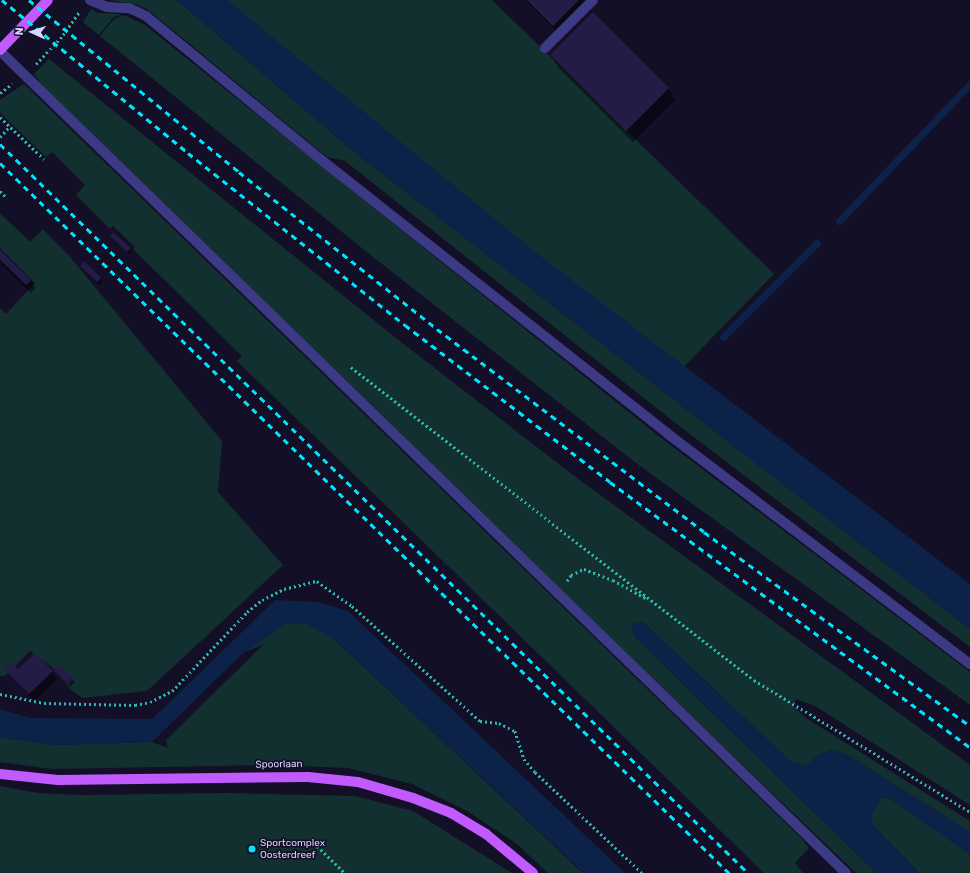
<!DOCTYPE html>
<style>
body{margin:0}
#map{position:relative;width:970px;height:873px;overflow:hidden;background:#130f26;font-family:Rubik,sans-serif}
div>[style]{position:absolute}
.green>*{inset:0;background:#12302f}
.water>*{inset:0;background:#0c2248}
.shadow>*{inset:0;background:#0007}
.stream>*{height:7px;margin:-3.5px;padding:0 3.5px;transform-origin:3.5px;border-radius:3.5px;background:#0c2248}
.building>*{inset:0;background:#241b47}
.path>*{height:2.5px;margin-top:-1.25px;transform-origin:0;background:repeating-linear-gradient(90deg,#2fb8b0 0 2px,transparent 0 5px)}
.minor>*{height:10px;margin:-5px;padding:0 5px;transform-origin:5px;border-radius:5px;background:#3d3a85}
.major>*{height:10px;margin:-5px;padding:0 5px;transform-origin:5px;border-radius:5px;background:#c25bff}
.rail>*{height:3px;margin-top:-1.5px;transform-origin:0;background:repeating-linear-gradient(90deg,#00e5ff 0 6px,transparent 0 11px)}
.dots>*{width:11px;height:11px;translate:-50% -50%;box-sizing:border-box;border:2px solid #130f26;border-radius:50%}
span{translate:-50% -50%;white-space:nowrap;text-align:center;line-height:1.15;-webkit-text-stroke:3.5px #130f26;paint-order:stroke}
.street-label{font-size:10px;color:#d9d4ff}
.poi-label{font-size:10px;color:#d9d4ff}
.left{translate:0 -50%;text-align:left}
.north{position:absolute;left:12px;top:12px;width:40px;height:40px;-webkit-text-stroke:3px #130f26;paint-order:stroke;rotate:273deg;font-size:11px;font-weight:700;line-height:16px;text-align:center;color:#d9d4ff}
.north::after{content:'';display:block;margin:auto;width:14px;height:18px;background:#d9d4ff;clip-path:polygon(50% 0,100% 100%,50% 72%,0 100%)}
</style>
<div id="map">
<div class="green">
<i style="clip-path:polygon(108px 0,177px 0,353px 151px,970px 629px,970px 647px,674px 422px,345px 161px,327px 157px,147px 9px,135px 4px)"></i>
<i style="clip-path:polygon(222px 0,492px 0,774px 274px,676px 375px)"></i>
<i style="clip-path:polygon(91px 9px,98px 13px,122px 14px,113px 18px,99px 35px,83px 22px)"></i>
<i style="clip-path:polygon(124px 15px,145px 25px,660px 437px,970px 672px,970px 705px,636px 463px,373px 257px,100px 36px,114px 19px)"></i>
<i style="clip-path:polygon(49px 59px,401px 342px,577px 478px,970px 765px,970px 805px,815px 706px,796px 699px,793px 706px,806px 718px,970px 821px,970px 832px,844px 753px,818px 755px,809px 764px,803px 766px,791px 762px,643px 622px,635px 637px,876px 873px,856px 873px,562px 593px,370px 403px,48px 94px,34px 74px)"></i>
<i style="clip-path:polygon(24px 84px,802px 839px,809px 848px,795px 863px,803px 873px,764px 873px,237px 361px,242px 356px,133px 249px,135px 247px,113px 226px,110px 229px,76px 195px,85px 185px,52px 152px,46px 157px,0 113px,0 100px)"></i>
<i style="clip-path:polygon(0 213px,30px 242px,43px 229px,71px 258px,222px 441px,218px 492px,283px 565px,147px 691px,83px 698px,72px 691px,52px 667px,30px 651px,5px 676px,0 676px,0 308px,6px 314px,35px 283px,0 248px)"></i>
<i style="clip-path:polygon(285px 624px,308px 624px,335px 640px,583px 873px,548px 873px,517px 844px,467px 811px,412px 784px,348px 768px,270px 765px,52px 769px,0 762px,0 737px,55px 745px,152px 742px,168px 748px,166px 740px,263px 645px,243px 653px)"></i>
<i style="clip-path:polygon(0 786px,38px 793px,82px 795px,226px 793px,355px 796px,413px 811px,512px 873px,0 873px)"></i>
<i style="clip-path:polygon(882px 797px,888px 798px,970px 854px,970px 873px,919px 873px,873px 825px,871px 816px)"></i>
</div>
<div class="water">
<i style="clip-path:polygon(177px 0,227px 0,539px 255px,970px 584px,970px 629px,353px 151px)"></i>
<i style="clip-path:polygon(275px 600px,319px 602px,348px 611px,625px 873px,584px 873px,335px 640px,308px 624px,285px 624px,243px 653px,152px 742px,55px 745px,0 737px,0 709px,30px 718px,152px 719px)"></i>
<i style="clip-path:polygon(643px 622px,791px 762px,803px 766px,809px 764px,818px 755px,831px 750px,844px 753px,970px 832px,970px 854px,888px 798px,882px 797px,871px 816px,873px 825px,919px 873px,876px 873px,635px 637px,631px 629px,633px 623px)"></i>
</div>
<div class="shadow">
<i style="clip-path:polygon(525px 0,591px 0,558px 33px)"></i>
<i style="clip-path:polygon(551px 55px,668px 88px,675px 100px,633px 142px,558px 67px)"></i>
<i style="clip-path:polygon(111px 236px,130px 249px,132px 252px,129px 255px)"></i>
<i style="clip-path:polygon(0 251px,31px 280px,35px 288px,31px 293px,0 263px)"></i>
<i style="clip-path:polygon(81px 266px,100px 278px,102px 282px,99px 285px)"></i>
<i style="clip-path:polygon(59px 666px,75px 682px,70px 687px,54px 670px)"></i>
<i style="clip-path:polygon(7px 670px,52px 672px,57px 679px,34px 701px)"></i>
</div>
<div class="stream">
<i style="left:839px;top:221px;width:190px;rotate:-46.3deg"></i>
<i style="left:723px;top:337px;width:133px;rotate:-45deg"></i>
</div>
<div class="building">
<i style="clip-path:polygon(527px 0,579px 0,553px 26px)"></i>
<i style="clip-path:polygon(593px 12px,669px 88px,626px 131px,550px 55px)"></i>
<i style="clip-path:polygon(113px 232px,131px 248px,127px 252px,110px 236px)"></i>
<i style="clip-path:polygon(0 250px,31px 280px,26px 285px,0 260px)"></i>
<i style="clip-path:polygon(84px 261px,101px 278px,97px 282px,80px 266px)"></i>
<i style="clip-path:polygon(35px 653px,53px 671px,29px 694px,5px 670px,12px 663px,18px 669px)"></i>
<i style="clip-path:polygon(59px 664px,73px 678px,68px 684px,53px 670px)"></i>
</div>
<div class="path">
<i style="left:36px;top:64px;width:40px;rotate:-47deg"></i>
<i style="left:63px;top:35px;width:29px;rotate:-55deg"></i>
<i style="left:0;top:93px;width:15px;rotate:-37deg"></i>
<i style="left:0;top:117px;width:61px;rotate:43.7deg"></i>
<i style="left:0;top:137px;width:15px;rotate:-48deg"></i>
<i style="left:0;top:191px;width:10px;rotate:45deg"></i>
<i style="left:351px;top:367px;width:510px;rotate:37.84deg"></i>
<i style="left:754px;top:680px;width:253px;rotate:31.4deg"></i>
<i style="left:567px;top:581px;width:7px;rotate:-56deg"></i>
<i style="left:571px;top:575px;width:14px;rotate:-25deg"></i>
<i style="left:584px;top:569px;width:31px;rotate:21deg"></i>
<i style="left:613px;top:580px;width:39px;rotate:29deg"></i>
<i style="left:0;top:694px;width:45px;rotate:11.6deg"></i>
<i style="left:44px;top:703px;width:91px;rotate:1.3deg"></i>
<i style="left:135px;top:705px;width:15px;rotate:-11deg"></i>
<i style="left:150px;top:702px;width:25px;rotate:-27deg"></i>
<i style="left:172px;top:691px;width:109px;rotate:-46.5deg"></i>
<i style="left:247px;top:612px;width:19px;rotate:-39deg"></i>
<i style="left:262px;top:600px;width:25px;rotate:-27deg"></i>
<i style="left:284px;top:589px;width:34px;rotate:-14deg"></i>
<i style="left:317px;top:581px;width:43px;rotate:35.5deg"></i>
<i style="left:352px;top:606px;width:172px;rotate:41.9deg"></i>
<i style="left:480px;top:721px;width:19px;rotate:6deg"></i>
<i style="left:499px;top:723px;width:18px;rotate:27deg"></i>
<i style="left:515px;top:731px;width:29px;rotate:72deg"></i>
<i style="left:524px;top:759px;width:17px;rotate:50deg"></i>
<i style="left:535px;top:772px;width:147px;rotate:43.3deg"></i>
<i style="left:310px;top:839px;width:49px;rotate:44.2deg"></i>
</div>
<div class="minor">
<i style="left:90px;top:0;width:18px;rotate:22deg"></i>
<i style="left:107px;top:7px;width:22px;rotate:3deg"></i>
<i style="left:129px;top:8px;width:19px;rotate:25deg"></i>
<i style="left:146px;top:16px;width:230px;rotate:39.4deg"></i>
<i style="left:324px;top:162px;width:439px;rotate:38.3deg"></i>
<i style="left:668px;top:434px;width:380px;rotate:37.3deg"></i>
<i style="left:545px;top:48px;width:68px;rotate:-45deg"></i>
<i style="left:0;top:51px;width:1180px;rotate:44.18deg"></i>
</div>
<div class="major">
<i style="left:0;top:50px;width:69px;rotate:-46.2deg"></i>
<i style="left:0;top:774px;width:58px;rotate:5.9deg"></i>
<i style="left:58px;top:780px;width:250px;rotate:-0.7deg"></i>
<i style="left:308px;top:777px;width:50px;rotate:5.7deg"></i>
<i style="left:358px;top:782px;width:57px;rotate:16.2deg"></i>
<i style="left:413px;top:798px;width:41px;rotate:21.5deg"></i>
<i style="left:451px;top:813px;width:41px;rotate:31deg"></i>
<i style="left:486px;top:834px;width:61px;rotate:39.7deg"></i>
</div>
<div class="rail">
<i style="left:2px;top:0;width:241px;rotate:39.4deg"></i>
<i style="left:188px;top:153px;width:277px;rotate:38.4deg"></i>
<i style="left:405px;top:325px;width:258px;rotate:37.4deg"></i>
<i style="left:610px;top:482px;width:447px;rotate:36.4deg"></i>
<i style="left:29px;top:0;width:271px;rotate:39.3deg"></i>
<i style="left:239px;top:172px;width:253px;rotate:38.4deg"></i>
<i style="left:437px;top:329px;width:335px;rotate:37.2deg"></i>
<i style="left:704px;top:532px;width:329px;rotate:36.1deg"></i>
<i style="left:0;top:144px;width:1044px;rotate:44.26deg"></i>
<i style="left:0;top:163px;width:1018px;rotate:44.24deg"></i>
</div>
<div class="dots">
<i style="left:252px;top:849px;background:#00e5ff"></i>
</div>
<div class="street-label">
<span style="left:279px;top:765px;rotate:-1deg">Spoorlaan</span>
</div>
<div class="poi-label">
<span class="left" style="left:260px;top:849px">Sportcomplex<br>Oosterdreef</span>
</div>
<div class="north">N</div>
</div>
